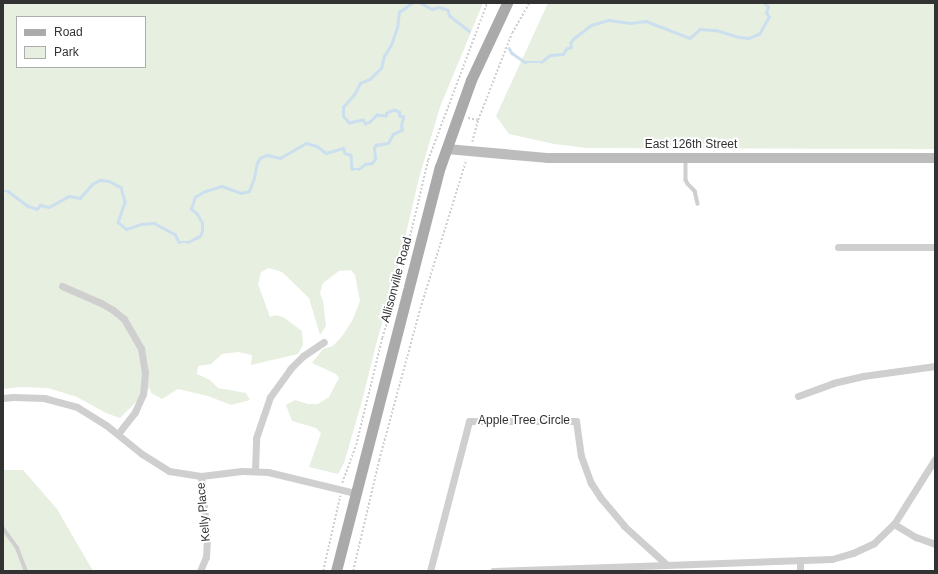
<!DOCTYPE html>
<style>
body{margin:0}
#map{position:relative;width:938px;height:574px;overflow:hidden;background:#fff;font-family:Helvetica,sans-serif}
div>[style]{position:absolute}
.green>*{inset:0;background:#e7efe0}
.stream>*{height:2.5px;margin:-1.25px;padding:0 1.25px;transform-origin:1.25px;border-radius:1.25px;background:#cbdfef}
.path>*{height:1.5px;margin-top:-0.75px;transform-origin:0;background:repeating-linear-gradient(90deg,#cfcfcf 0 2px,transparent 0 4px)}
.service>*{height:3.5px;margin:-1.75px;padding:0 1.75px;transform-origin:1.75px;border-radius:1.75px;background:#cfcfcf}
.minor>*{height:7px;margin:-3.5px;padding:0 3.5px;transform-origin:3.5px;border-radius:3.5px;background:#cfcfcf}
.secondary>*{height:10px;margin:-5px;padding:0 5px;transform-origin:5px;border-radius:5px;background:#bcbcbc}
.primary>*{height:11px;margin:-5.5px;padding:0 5.5px;transform-origin:5.5px;border-radius:5.5px;background:#aaa}
span{translate:-50% -50%;white-space:nowrap;text-align:center;line-height:1.15;-webkit-text-stroke:4px #fff;paint-order:stroke}
.street-label{font-size:12px;color:#323232}
.frame{position:absolute;inset:0;border:4px solid #323232;pointer-events:none}
.legend{position:absolute;left:16px;top:16px;width:130px;height:52px;box-sizing:border-box;background:#fff;border:1px solid #adadad;margin:0;padding:5px 7px;list-style:none;font-size:12px;color:#323232}
.legend li{display:flex;align-items:center;gap:8px;height:20px}
.legend b{width:20px;border:1px solid #adadad}
</style>
<div id="map">
<div class="green">
<i style="clip-path:polygon(evenodd,3px 3px,483px 3px,440px 107px,419px 178px,397px 272px,378px 337px,362px 401px,344px 463px,338px 474px,309px 467px,321px 433px,316px 428px,292px 421px,286px 405px,295px 400px,308px 404px,318px 404px,329px 397px,339px 378px,336px 374px,312px 363px,323px 349px,333px 346px,343px 335px,353px 319px,360px 301px,355px 275px,351px 270px,339px 271px,323px 283px,320px 293px,323px 301px,326px 326px,320px 335px,309px 298px,282px 272px,269px 268px,261px 272px,258px 284px,270px 317px,275px 315px,283px 317px,302px 331px,303px 345px,298px 354px,251px 365px,252px 355px,238px 352px,222px 354px,211px 364px,198px 366px,197px 374px,210px 380px,218px 388px,246px 393px,250px 400px,231px 405px,208px 396px,178px 389px,162px 399px,151px 393px,150px 388px,120px 418px,106px 413px,77px 397px,48px 388px,20px 387px,3px 389px,3px 3px,17px 17px,145px 17px,145px 67px,17px 67px,17px 17px)"></i>
<i style="clip-path:polygon(548px 3px,935px 3px,935px 149px,587px 148px,554px 144px,509px 134px,496px 116px)"></i>
<i style="clip-path:polygon(3px 470px,23px 470px,57px 509px,93px 571px,3px 571px)"></i>
</div>
<div class="stream">
<i style="left:421px;top:3px;width:13px;rotate:29deg"></i>
<i style="left:432px;top:9px;width:7px;rotate:-16deg"></i>
<i style="left:439px;top:7px;width:9px;rotate:18deg"></i>
<i style="left:448px;top:10px;width:6px;rotate:72deg"></i>
<i style="left:450px;top:16px;width:24px;rotate:38deg"></i>
<i style="left:509px;top:48px;width:6px;rotate:59deg"></i>
<i style="left:512px;top:53px;width:16px;rotate:35deg"></i>
<i style="left:525px;top:62px;width:16px"></i>
<i style="left:541px;top:62px;width:11px;rotate:-38deg"></i>
<i style="left:550px;top:55px;width:13px;rotate:-4deg"></i>
<i style="left:563px;top:54px;width:6px;rotate:-59deg"></i>
<i style="left:566px;top:49px;width:5px;rotate:-22deg"></i>
<i style="left:571px;top:47px;width:4px;rotate:-104deg"></i>
<i style="left:570px;top:43px;width:6px;rotate:-51deg"></i>
<i style="left:574px;top:38px;width:21px;rotate:-37deg"></i>
<i style="left:591px;top:25px;width:19px;rotate:-16deg"></i>
<i style="left:609px;top:20px;width:21px;rotate:8deg"></i>
<i style="left:630px;top:23px;width:16px;rotate:-7deg"></i>
<i style="left:646px;top:21px;width:47px;rotate:21.1deg"></i>
<i style="left:690px;top:38px;width:13px;rotate:-42deg"></i>
<i style="left:700px;top:29px;width:16px;rotate:4deg"></i>
<i style="left:716px;top:30px;width:24px;rotate:17deg"></i>
<i style="left:739px;top:37px;width:10px;rotate:6deg"></i>
<i style="left:749px;top:38px;width:11px;rotate:-22deg"></i>
<i style="left:759px;top:34px;width:20px;rotate:-60deg"></i>
<i style="left:769px;top:17px;width:5px;rotate:-127deg"></i>
<i style="left:766px;top:13px;width:6px;rotate:-72deg"></i>
<i style="left:768px;top:7px;width:6px;rotate:-135deg"></i>
<i style="left:3px;top:191px;width:5px"></i>
<i style="left:8px;top:191px;width:25px;rotate:37deg"></i>
<i style="left:28px;top:206px;width:9px;rotate:18deg"></i>
<i style="left:37px;top:209px;width:5px;rotate:-53deg"></i>
<i style="left:40px;top:205px;width:9px;rotate:13deg"></i>
<i style="left:49px;top:207px;width:23px;rotate:-29deg"></i>
<i style="left:69px;top:196px;width:11px;rotate:10deg"></i>
<i style="left:80px;top:198px;width:18px;rotate:-49deg"></i>
<i style="left:92px;top:184px;width:9px;rotate:-27deg"></i>
<i style="left:100px;top:180px;width:9px;rotate:6deg"></i>
<i style="left:109px;top:181px;width:13px;rotate:27deg"></i>
<i style="left:121px;top:187px;width:16px;rotate:75deg"></i>
<i style="left:125px;top:202px;width:21px;rotate:109deg"></i>
<i style="left:118px;top:222px;width:11px;rotate:41deg"></i>
<i style="left:126px;top:229px;width:16px;rotate:-18deg"></i>
<i style="left:141px;top:224px;width:13px;rotate:-4deg"></i>
<i style="left:154px;top:223px;width:24px;rotate:28deg"></i>
<i style="left:175px;top:234px;width:9px;rotate:63deg"></i>
<i style="left:179px;top:242px;width:9px"></i>
<i style="left:188px;top:242px;width:13px;rotate:-27deg"></i>
<i style="left:200px;top:236px;width:5px;rotate:-68deg"></i>
<i style="left:202px;top:231px;width:8px;rotate:-90deg"></i>
<i style="left:202px;top:223px;width:10px;rotate:-119deg"></i>
<i style="left:197px;top:214px;width:8px;rotate:-140deg"></i>
<i style="left:191px;top:209px;width:13px;rotate:-72deg"></i>
<i style="left:195px;top:197px;width:9px;rotate:-32deg"></i>
<i style="left:203px;top:192px;width:20px;rotate:-18deg"></i>
<i style="left:222px;top:186px;width:20px;rotate:20deg"></i>
<i style="left:241px;top:193px;width:8px;rotate:-14deg"></i>
<i style="left:249px;top:191px;width:14px;rotate:-69deg"></i>
<i style="left:254px;top:178px;width:15px;rotate:-79deg"></i>
<i style="left:257px;top:163px;width:6px;rotate:-59deg"></i>
<i style="left:260px;top:158px;width:8px;rotate:-23deg"></i>
<i style="left:267px;top:155px;width:13px;rotate:13deg"></i>
<i style="left:280px;top:158px;width:30px;rotate:-30deg"></i>
<i style="left:306px;top:143px;width:11px;rotate:15deg"></i>
<i style="left:317px;top:146px;width:11px;rotate:38deg"></i>
<i style="left:326px;top:153px;width:18px;rotate:-16deg"></i>
<i style="left:343px;top:148px;width:5px;rotate:68deg"></i>
<i style="left:345px;top:153px;width:6px;rotate:18deg"></i>
<i style="left:351px;top:155px;width:14px;rotate:86deg"></i>
<i style="left:352px;top:169px;width:7px"></i>
<i style="left:359px;top:169px;width:8px;rotate:-40deg"></i>
<i style="left:365px;top:164px;width:7px;rotate:-8deg"></i>
<i style="left:372px;top:163px;width:5px;rotate:-53deg"></i>
<i style="left:375px;top:159px;width:11px;rotate:-95deg"></i>
<i style="left:374px;top:148px;width:4px;rotate:-56deg"></i>
<i style="left:376px;top:145px;width:12px;rotate:-9deg"></i>
<i style="left:388px;top:143px;width:10px;rotate:-61deg"></i>
<i style="left:393px;top:134px;width:10px;rotate:-24deg"></i>
<i style="left:402px;top:130px;width:4px;rotate:-104deg"></i>
<i style="left:401px;top:126px;width:9px;rotate:-77deg"></i>
<i style="left:403px;top:117px;width:4px;rotate:-166deg"></i>
<i style="left:399px;top:116px;width:4px;rotate:-90deg"></i>
<i style="left:399px;top:112px;width:5px;rotate:-158deg"></i>
<i style="left:394px;top:110px;width:8px;rotate:157deg"></i>
<i style="left:387px;top:113px;width:3px;rotate:108deg"></i>
<i style="left:386px;top:116px;width:9px;rotate:-174deg"></i>
<i style="left:377px;top:115px;width:10px;rotate:135deg"></i>
<i style="left:370px;top:122px;width:5px;rotate:158deg"></i>
<i style="left:365px;top:124px;width:4px;rotate:-117deg"></i>
<i style="left:363px;top:120px;width:14px;rotate:168deg"></i>
<i style="left:349px;top:123px;width:9px;rotate:-131deg"></i>
<i style="left:343px;top:116px;width:9px;rotate:-90deg"></i>
<i style="left:343px;top:107px;width:18px;rotate:-49deg"></i>
<i style="left:355px;top:93px;width:11px;rotate:-63deg"></i>
<i style="left:360px;top:83px;width:11px;rotate:-22deg"></i>
<i style="left:370px;top:79px;width:16px;rotate:-45deg"></i>
<i style="left:381px;top:68px;width:12px;rotate:-76deg"></i>
<i style="left:384px;top:56px;width:13px;rotate:-58deg"></i>
<i style="left:391px;top:45px;width:18px;rotate:-71deg"></i>
<i style="left:397px;top:28px;width:16px;rotate:-83deg"></i>
<i style="left:399px;top:12px;width:16px;rotate:-35deg"></i>
</div>
<div class="path">
<i style="left:468px;top:118px;width:10px;rotate:11deg"></i>
<i style="left:472px;top:142px;width:23px;rotate:-75deg"></i>
<i style="left:478px;top:120px;width:93px;rotate:-68.7deg"></i>
<i style="left:512px;top:33px;width:34px;rotate:-60deg"></i>
<i style="left:342px;top:483px;width:40px;rotate:-69.8deg"></i>
<i style="left:356px;top:445px;width:110px;rotate:-76.3deg"></i>
<i style="left:382px;top:338px;width:49px;rotate:-72.3deg"></i>
<i style="left:397px;top:291px;width:135px;rotate:-76.7deg"></i>
<i style="left:428px;top:160px;width:168px;rotate:-69.4deg"></i>
<i style="left:323px;top:571px;width:77px;rotate:-77.2deg"></i>
<i style="left:353px;top:571px;width:114px;rotate:-76.8deg"></i>
<i style="left:379px;top:460px;width:156px;rotate:-74.8deg"></i>
<i style="left:420px;top:309px;width:156px;rotate:-72.8deg"></i>
</div>
<div class="service">
<i style="left:686px;top:159px;width:21px;rotate:90deg"></i>
<i style="left:686px;top:180px;width:4px;rotate:63deg"></i>
<i style="left:688px;top:184px;width:10px;rotate:45deg"></i>
<i style="left:695px;top:191px;width:13px;rotate:77deg"></i>
<i style="left:3px;top:528px;width:24px;rotate:54deg"></i>
<i style="left:17px;top:547px;width:26px;rotate:69deg"></i>
</div>
<div class="minor">
<i style="left:838px;top:247px;width:97px"></i>
<i style="left:62px;top:286px;width:43px;rotate:23.6deg"></i>
<i style="left:101px;top:303px;width:14px;rotate:30deg"></i>
<i style="left:113px;top:310px;width:14px;rotate:39deg"></i>
<i style="left:124px;top:319px;width:34px;rotate:60deg"></i>
<i style="left:141px;top:348px;width:24px;rotate:81deg"></i>
<i style="left:145px;top:372px;width:22px;rotate:95deg"></i>
<i style="left:143px;top:394px;width:20px;rotate:114deg"></i>
<i style="left:135px;top:412px;width:28px;rotate:128deg"></i>
<i style="left:798px;top:396px;width:37px;rotate:-20deg"></i>
<i style="left:833px;top:383px;width:31px;rotate:-13deg"></i>
<i style="left:863px;top:376px;width:73px;rotate:-7.9deg"></i>
<i style="left:3px;top:398px;width:10px;rotate:-6deg"></i>
<i style="left:13px;top:397px;width:31px;rotate:2deg"></i>
<i style="left:44px;top:398px;width:34px;rotate:15deg"></i>
<i style="left:77px;top:407px;width:34px;rotate:32deg"></i>
<i style="left:106px;top:425px;width:46px;rotate:38.9deg"></i>
<i style="left:142px;top:454px;width:32px;rotate:32deg"></i>
<i style="left:169px;top:471px;width:32px;rotate:9deg"></i>
<i style="left:201px;top:476px;width:41px;rotate:-7deg"></i>
<i style="left:242px;top:471px;width:26px;rotate:2deg"></i>
<i style="left:268px;top:472px;width:89px;rotate:13.6deg"></i>
<i style="left:255px;top:471px;width:33px;rotate:-88deg"></i>
<i style="left:256px;top:438px;width:43px;rotate:-71.1deg"></i>
<i style="left:270px;top:397px;width:34px;rotate:-54deg"></i>
<i style="left:290px;top:369px;width:18px;rotate:-45deg"></i>
<i style="left:303px;top:356px;width:25px;rotate:-34deg"></i>
<i style="left:894px;top:524px;width:26px;rotate:31deg"></i>
<i style="left:916px;top:537px;width:20px;rotate:20deg"></i>
<i style="left:800px;top:560px;width:11px;rotate:90deg"></i>
<i style="left:667px;top:565px;width:165px;rotate:-2.1deg"></i>
<i style="left:832px;top:559px;width:22px;rotate:-16deg"></i>
<i style="left:853px;top:553px;width:23px;rotate:-25deg"></i>
<i style="left:874px;top:543px;width:28px;rotate:-44deg"></i>
<i style="left:894px;top:524px;width:77px;rotate:-57.8deg"></i>
<i style="left:200px;top:571px;width:15px;rotate:-67deg"></i>
<i style="left:206px;top:557px;width:20px;rotate:-87deg"></i>
<i style="left:207px;top:537px;width:61px;rotate:-95.6deg"></i>
<i style="left:430px;top:571px;width:155px;rotate:-75.4deg"></i>
<i style="left:469px;top:421px;width:107px"></i>
<i style="left:576px;top:421px;width:35px;rotate:82deg"></i>
<i style="left:581px;top:456px;width:29px;rotate:70deg"></i>
<i style="left:591px;top:483px;width:17px;rotate:57deg"></i>
<i style="left:600px;top:497px;width:38px;rotate:50deg"></i>
<i style="left:624px;top:526px;width:58px;rotate:42.2deg"></i>
<i style="left:667px;top:565px;width:174px;rotate:178deg"></i>
</div>
<div class="secondary">
<i style="left:447px;top:149px;width:100px;rotate:5.1deg"></i>
<i style="left:547px;top:158px;width:388px"></i>
</div>
<div class="primary">
<i style="left:336px;top:571px;width:417px;rotate:-75.6deg"></i>
<i style="left:440px;top:167px;width:92px;rotate:-70.4deg"></i>
<i style="left:471px;top:80px;width:85px;rotate:-64.9deg"></i>
</div>
<div class="street-label">
<span style="left:691px;top:145px">East 126th Street</span>
<span style="left:397px;top:280px;rotate:-75deg">Allisonville Road</span>
<span style="left:524px;top:421px">Apple Tree Circle</span>
<span style="left:204px;top:512px;rotate:-95deg">Kelly Place</span>
</div>
<div class="frame"></div>
<ul class="legend">
<li><b style="height:5px;background:#aaa"></b>Road</li>
<li><b style="height:11px;background:#e7efe0"></b>Park</li>
</ul>
</div>
